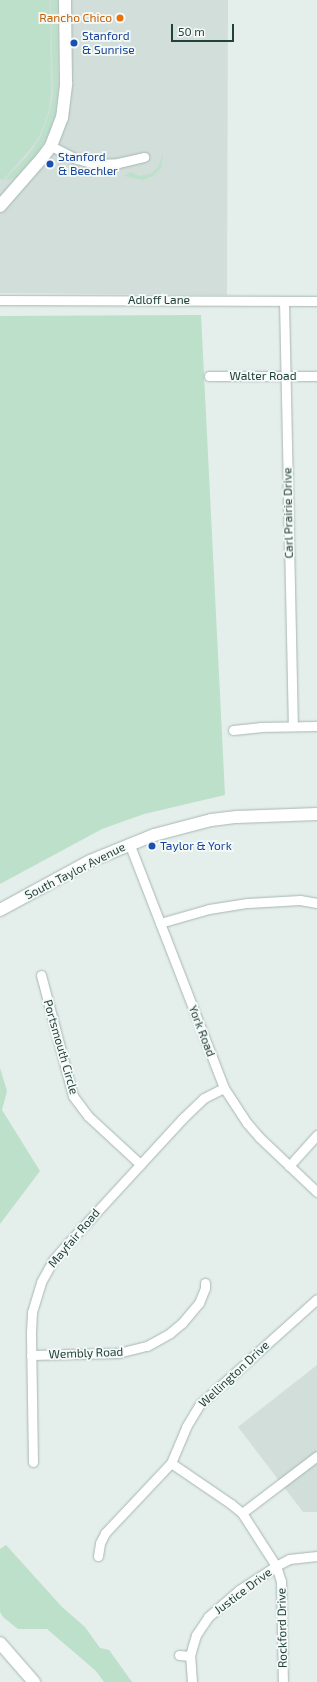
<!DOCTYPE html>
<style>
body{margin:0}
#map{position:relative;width:317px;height:1682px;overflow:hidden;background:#e4eeeb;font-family:"Exo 2",sans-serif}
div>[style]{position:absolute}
.built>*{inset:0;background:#d2deda}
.green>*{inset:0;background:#bce0c9}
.roads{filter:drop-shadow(0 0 1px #a6b7b3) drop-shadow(0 0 1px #a6b7b3)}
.street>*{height:9px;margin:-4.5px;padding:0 4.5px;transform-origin:4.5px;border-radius:4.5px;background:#fff}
.secondary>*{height:12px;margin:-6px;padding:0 6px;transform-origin:6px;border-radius:6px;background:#fff}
.dots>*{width:11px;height:11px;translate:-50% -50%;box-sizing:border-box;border:2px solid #f5faf8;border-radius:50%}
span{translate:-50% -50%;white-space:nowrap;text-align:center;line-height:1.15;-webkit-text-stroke:3.5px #f5faf8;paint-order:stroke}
.food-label{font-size:12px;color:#c56008}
.right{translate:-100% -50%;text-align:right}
.transit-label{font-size:12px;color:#164399}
.left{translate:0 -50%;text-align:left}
.street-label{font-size:12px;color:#22413b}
.scale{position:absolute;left:171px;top:24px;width:63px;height:18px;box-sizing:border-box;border:2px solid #22413b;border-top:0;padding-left:5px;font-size:12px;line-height:14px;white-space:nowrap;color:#22413b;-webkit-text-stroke:3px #f5faf8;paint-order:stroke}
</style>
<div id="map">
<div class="built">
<i style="clip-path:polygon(0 0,228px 0,227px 295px,0 293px)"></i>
<i style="clip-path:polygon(317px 1365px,317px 1512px,303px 1512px,238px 1427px)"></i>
</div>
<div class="green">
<i style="clip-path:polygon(0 0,50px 0,51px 90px,49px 110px,41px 132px,34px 144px,3px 180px,0 179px)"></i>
<i style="clip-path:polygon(51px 0,57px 0,58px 88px,55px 114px,50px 131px,38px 153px,15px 178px,5px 180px,30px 153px,40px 138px,50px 111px,53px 95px)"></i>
<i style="clip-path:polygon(163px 152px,161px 168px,153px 176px,142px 180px,124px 176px,131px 172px,139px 176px,151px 174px,159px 166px)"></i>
<i style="clip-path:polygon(201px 315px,225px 795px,144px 814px,102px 829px,0 884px,0 316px)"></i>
<i style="clip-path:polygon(0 1068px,7px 1091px,2px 1110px,40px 1171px,0 1224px)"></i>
<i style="clip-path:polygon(6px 1545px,62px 1607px,85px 1627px,100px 1648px,109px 1650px,132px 1682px,104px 1682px,96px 1671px,47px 1629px,18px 1629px,3px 1617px,0 1612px,0 1549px)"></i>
</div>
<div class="roads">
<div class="street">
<i style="left:51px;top:146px;width:29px;rotate:27deg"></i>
<i style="left:77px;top:159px;width:18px;rotate:16deg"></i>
<i style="left:94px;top:164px;width:24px;rotate:-2deg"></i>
<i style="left:118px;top:163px;width:27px;rotate:-13deg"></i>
<i style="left:0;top:300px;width:317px;rotate:0.2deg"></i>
<i style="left:284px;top:301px;width:425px;rotate:88.8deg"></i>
<i style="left:209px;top:376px;width:108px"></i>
<i style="left:233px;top:730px;width:27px;rotate:-6deg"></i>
<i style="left:260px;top:727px;width:57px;rotate:-1deg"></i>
<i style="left:129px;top:843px;width:263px;rotate:68.8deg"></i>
<i style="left:224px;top:1088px;width:42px;rotate:56.7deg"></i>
<i style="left:247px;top:1123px;width:18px;rotate:49deg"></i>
<i style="left:259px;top:1137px;width:80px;rotate:43.5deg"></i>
<i style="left:160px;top:923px;width:51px;rotate:-15.9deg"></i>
<i style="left:209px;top:909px;width:39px;rotate:-9deg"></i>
<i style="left:248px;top:903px;width:52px;rotate:-3.3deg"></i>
<i style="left:300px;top:900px;width:17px;rotate:10deg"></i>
<i style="left:41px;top:975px;width:125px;rotate:75.2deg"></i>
<i style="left:73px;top:1096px;width:25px;rotate:53deg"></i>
<i style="left:88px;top:1116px;width:71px;rotate:42.7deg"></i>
<i style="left:289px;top:1166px;width:42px;rotate:-47.9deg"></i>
<i style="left:31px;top:1355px;width:87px;rotate:-1.3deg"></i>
<i style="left:118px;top:1353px;width:30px;rotate:-14deg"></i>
<i style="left:147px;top:1346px;width:26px;rotate:-29deg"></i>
<i style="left:170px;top:1333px;width:16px;rotate:-40deg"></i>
<i style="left:182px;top:1323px;width:26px;rotate:-50deg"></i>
<i style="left:199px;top:1303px;width:16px;rotate:-68deg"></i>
<i style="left:205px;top:1288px;width:5px;rotate:-90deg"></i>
<i style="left:33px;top:1462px;width:130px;rotate:-90.9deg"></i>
<i style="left:31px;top:1332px;width:20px;rotate:-87deg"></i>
<i style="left:32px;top:1312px;width:31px;rotate:-73deg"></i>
<i style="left:41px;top:1282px;width:26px;rotate:-61deg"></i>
<i style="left:54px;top:1259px;width:21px;rotate:-49deg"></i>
<i style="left:68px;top:1243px;width:168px;rotate:-47.4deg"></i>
<i style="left:182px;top:1119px;width:30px;rotate:-44deg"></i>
<i style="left:204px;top:1098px;width:22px;rotate:-27deg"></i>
<i style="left:171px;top:1463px;width:73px;rotate:34.3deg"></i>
<i style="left:231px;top:1504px;width:14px;rotate:39deg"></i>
<i style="left:242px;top:1513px;width:94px;rotate:-37.2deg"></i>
<i style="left:242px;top:1513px;width:63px;rotate:57.3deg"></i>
<i style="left:276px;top:1566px;width:16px;rotate:72deg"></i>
<i style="left:281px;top:1581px;width:101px;rotate:88.9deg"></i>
<i style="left:98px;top:1556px;width:13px;rotate:-81deg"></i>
<i style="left:100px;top:1543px;width:11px;rotate:-63deg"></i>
<i style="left:105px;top:1533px;width:96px;rotate:-46.7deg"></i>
<i style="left:171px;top:1463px;width:39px;rotate:-67deg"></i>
<i style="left:186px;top:1427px;width:27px;rotate:-59deg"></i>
<i style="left:200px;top:1404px;width:157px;rotate:-41.9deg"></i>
<i style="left:179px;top:1655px;width:11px;rotate:5deg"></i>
<i style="left:192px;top:1682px;width:26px;rotate:-94deg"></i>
<i style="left:190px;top:1656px;width:11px;rotate:-75deg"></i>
<i style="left:193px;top:1645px;width:10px;rotate:-73deg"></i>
<i style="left:196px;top:1635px;width:22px;rotate:-56deg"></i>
<i style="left:208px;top:1617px;width:41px;rotate:-41.1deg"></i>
<i style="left:239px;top:1590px;width:44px;rotate:-33deg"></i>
<i style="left:276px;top:1566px;width:15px;rotate:-28deg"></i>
<i style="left:289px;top:1559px;width:28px;rotate:-6deg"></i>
</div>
<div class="secondary">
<i style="left:0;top:206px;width:64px;rotate:-48.8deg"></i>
<i style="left:42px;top:158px;width:15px;rotate:-53deg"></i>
<i style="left:51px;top:146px;width:30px;rotate:-69deg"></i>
<i style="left:62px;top:118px;width:35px;rotate:-83deg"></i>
<i style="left:66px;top:83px;width:83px;rotate:-90.7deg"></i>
<i style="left:0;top:910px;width:102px;rotate:-28.6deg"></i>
<i style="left:90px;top:861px;width:69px;rotate:-22.1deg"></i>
<i style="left:154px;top:835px;width:59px;rotate:-14.7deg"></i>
<i style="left:211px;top:820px;width:26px;rotate:-7deg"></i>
<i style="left:237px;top:817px;width:80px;rotate:-2.1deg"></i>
<i style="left:0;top:1643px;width:52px;rotate:48.9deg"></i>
</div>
</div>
<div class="dots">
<i style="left:120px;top:18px;background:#e8710a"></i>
<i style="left:74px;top:43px;background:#1a4fb4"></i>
<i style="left:50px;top:164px;background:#1a4fb4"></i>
<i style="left:152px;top:846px;background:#1a4fb4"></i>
</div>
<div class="food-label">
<span class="right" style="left:112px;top:18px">Rancho Chico</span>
</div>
<div class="transit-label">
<span class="left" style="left:82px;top:43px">Stanford<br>&amp; Sunrise</span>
<span class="left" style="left:58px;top:164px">Stanford<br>&amp; Beechler</span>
<span class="left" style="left:160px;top:846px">Taylor &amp; York</span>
</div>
<div class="street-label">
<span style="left:159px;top:300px">Adloff Lane</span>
<span style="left:263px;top:376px">Walter Road</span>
<span style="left:288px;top:513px;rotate:-91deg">Carl Prairie Drive</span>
<span style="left:75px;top:871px;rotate:-27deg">South Taylor Avenue</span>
<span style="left:202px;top:1031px;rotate:69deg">York Road</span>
<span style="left:61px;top:1047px;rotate:74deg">Portsmouth Circle</span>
<span style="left:74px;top:1238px;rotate:-50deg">Mayfair Road</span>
<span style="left:86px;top:1353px;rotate:-2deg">Wembly Road</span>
<span style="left:234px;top:1374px;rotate:-43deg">Wellington Drive</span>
<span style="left:243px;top:1591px;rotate:-37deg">Justice Drive</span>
<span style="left:282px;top:1628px;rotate:-91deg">Rockford Drive</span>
</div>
<div class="scale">50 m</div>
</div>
